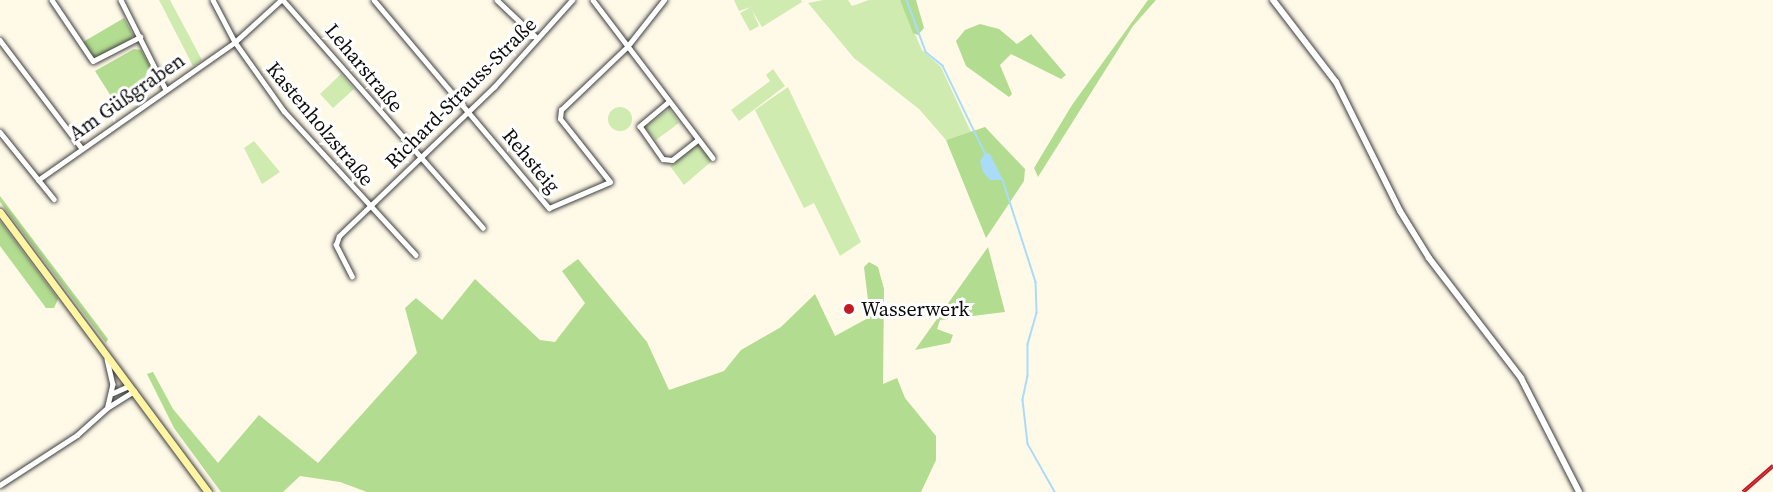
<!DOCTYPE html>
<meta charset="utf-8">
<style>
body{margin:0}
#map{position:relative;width:1773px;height:492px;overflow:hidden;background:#fffae8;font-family:"Source Serif 4",serif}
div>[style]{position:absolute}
.green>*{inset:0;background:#cfebb0}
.round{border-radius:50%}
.forest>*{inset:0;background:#b2dc8f}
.water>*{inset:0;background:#aadcfa}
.stream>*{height:1.5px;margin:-0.75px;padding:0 0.75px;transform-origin:0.75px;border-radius:0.75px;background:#aadcfa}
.roads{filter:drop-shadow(0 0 2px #3e3e3e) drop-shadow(0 0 2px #3e3e3e)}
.minor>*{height:4.5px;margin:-2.25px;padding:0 2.25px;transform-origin:2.25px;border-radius:2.25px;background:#fff}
.tertiary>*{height:6px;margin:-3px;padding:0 3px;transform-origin:3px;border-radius:3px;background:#fff}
.secondary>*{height:7px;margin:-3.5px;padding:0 3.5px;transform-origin:3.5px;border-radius:3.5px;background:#fff5a3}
.rail>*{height:4px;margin-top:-2px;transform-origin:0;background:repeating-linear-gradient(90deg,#fff 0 4.5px,#c11c24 0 9px);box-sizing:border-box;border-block:2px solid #c11c24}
.dots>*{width:16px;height:16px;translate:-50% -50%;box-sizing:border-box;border:3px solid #fff;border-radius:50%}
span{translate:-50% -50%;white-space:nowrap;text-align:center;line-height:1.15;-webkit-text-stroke:6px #fff;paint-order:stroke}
.street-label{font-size:20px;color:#0b0b0b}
.poi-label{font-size:20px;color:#0b0b0b}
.left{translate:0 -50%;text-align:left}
</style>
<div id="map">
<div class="green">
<i style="clip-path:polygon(159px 0,170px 0,202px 60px,193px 66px)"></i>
<i style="clip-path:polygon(734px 0,801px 0,802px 2px,762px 27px,752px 10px,759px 26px,750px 31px,740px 13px,751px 7px,739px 11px)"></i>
<i style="clip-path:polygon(823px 0,848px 0,852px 6px,869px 0,900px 0,922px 50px,941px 67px,971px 132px,946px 140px,919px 109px,854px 58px,808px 3px)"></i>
<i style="clip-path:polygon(773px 69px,785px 86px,739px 121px,731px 110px,770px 81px,766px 75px)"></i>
<i style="clip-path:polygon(341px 74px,354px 89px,333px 108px,320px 94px)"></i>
<i style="clip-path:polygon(788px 87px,861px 242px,840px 256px,814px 203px,804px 208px,755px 110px)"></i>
<i class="round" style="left:608px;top:107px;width:24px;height:24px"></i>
<i style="clip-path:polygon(669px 109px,679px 123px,656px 140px,645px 127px)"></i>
<i style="clip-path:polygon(254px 141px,280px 172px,262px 184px,244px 148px)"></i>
<i style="clip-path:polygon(699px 143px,712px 161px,684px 185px,670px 166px)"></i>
</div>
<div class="forest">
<i style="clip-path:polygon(900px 0,916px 0,924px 28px,918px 35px,913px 33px)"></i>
<i style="clip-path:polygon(1148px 0,1156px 0,1133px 26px,1038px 177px,1034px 168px,1072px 105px)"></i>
<i style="clip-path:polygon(124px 18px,133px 35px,131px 39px,98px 58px,91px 55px,83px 42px)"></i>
<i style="clip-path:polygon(980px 24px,999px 29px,1017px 44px,1031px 34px,1066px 75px,1061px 79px,1011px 54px,1000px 65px,1012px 94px,1009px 97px,966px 66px,956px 41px,965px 30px)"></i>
<i style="clip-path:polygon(134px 49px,141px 50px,158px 81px,156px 87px,121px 112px,95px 71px)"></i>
<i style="clip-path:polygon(985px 127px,1025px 169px,1024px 181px,986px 238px,946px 140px)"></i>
<i style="clip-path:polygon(0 196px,108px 339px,106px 343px,0 202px)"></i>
<i style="clip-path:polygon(0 221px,58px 299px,54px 308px,46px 308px,0 246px)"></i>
<i style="clip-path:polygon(988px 247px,1005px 312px,940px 320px,937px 329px,953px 335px,950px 343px,915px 350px)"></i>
<i style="clip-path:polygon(578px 259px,647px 342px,669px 390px,724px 371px,741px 350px,781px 327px,815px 294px,835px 336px,870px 317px,864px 267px,869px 262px,878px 267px,884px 289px,883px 384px,897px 378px,905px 398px,936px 436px,936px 460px,921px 492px,367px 492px,340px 482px,300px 476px,283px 492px,221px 492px,174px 428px,147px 374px,153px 372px,173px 409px,218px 463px,259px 415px,318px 463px,417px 353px,405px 308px,416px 298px,442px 320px,475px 279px,540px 340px,555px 342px,585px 303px,562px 271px)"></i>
</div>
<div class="water">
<i style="clip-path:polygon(985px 153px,990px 154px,1003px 180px,990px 180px,983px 172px,980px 161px)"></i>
</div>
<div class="stream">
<i style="left:907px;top:0;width:55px;rotate:69.9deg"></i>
<i style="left:926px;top:52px;width:22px;rotate:39deg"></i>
<i style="left:943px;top:66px;width:97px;rotate:64.2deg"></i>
<i style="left:1003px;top:180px;width:107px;rotate:72.1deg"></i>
<i style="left:1036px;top:282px;width:31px;rotate:88deg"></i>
<i style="left:1037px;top:313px;width:33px;rotate:106deg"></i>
<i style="left:1028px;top:345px;width:31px;rotate:90deg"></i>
<i style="left:1028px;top:376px;width:25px;rotate:102deg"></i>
<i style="left:1023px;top:400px;width:44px;rotate:83.5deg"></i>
<i style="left:1028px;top:444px;width:55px;rotate:60.6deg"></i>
</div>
<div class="roads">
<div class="minor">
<i style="left:52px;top:0;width:73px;rotate:56.1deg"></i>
<i style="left:93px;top:61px;width:53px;rotate:-27.1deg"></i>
<i style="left:121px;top:0;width:98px;rotate:63.4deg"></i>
<i style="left:213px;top:0;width:47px;rotate:62.4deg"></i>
<i style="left:235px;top:42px;width:85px;rotate:54.6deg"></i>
<i style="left:284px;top:111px;width:195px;rotate:47.5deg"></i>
<i style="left:283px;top:0;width:303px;rotate:48.7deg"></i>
<i style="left:374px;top:0;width:272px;rotate:49.9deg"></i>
<i style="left:549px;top:208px;width:66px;rotate:-23.1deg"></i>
<i style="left:610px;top:182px;width:80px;rotate:-128.4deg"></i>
<i style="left:560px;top:119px;width:9px;rotate:-84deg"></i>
<i style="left:561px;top:110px;width:91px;rotate:-43.7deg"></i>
<i style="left:627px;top:47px;width:60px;rotate:-51.8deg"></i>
<i style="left:497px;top:0;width:55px;rotate:43.5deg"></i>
<i style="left:593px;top:0;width:198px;rotate:52.8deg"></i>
<i style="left:0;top:40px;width:134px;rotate:52.9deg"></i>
<i style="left:669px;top:102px;width:38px;rotate:140deg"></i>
<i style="left:640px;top:126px;width:40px;rotate:55.1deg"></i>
<i style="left:663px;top:159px;width:9px;rotate:6deg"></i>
<i style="left:672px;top:160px;width:33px;rotate:-38deg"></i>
<i style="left:0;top:132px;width:86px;rotate:51.1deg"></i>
<i style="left:38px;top:180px;width:241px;rotate:-35deg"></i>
<i style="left:235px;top:42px;width:62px;rotate:-42.4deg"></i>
<i style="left:352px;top:277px;width:36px;rotate:-117deg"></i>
<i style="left:336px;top:245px;width:9px;rotate:-72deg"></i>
<i style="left:339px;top:236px;width:215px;rotate:-43.9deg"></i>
<i style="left:494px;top:87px;width:117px;rotate:-48.1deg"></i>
<i style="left:107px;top:359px;width:26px;rotate:77deg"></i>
<i style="left:113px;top:384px;width:23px;rotate:103deg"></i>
<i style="left:113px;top:393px;width:17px;rotate:-24deg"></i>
<i style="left:0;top:485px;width:92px;rotate:-33deg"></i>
<i style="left:77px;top:435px;width:40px;rotate:-42deg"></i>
<i style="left:107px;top:408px;width:32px;rotate:-32deg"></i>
</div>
<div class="tertiary">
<i style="left:1273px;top:0;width:103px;rotate:52.5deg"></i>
<i style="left:1336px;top:82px;width:144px;rotate:63.6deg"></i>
<i style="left:1400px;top:211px;width:55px;rotate:58.3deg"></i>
<i style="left:1429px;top:258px;width:151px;rotate:52.5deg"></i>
<i style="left:1521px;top:378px;width:128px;rotate:63deg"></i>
</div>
<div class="secondary">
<i style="left:0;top:212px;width:349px;rotate:53.4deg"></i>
</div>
</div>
<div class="rail">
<i style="left:1743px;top:492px;width:40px;rotate:-41deg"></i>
</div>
<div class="dots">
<i style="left:849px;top:309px;background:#c11c24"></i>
</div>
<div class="street-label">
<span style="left:364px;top:68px;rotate:50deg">Leharstraße</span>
<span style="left:461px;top:93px;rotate:-45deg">Richard-Strauss-Straße</span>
<span style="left:127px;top:97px;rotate:-35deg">Am Güßgraben</span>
<span style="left:320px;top:124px;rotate:50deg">Kastenholzstraße</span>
<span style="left:531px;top:161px;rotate:50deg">Rehsteig</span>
</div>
<div class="poi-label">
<span class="left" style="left:861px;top:309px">Wasserwerk</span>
</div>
</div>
